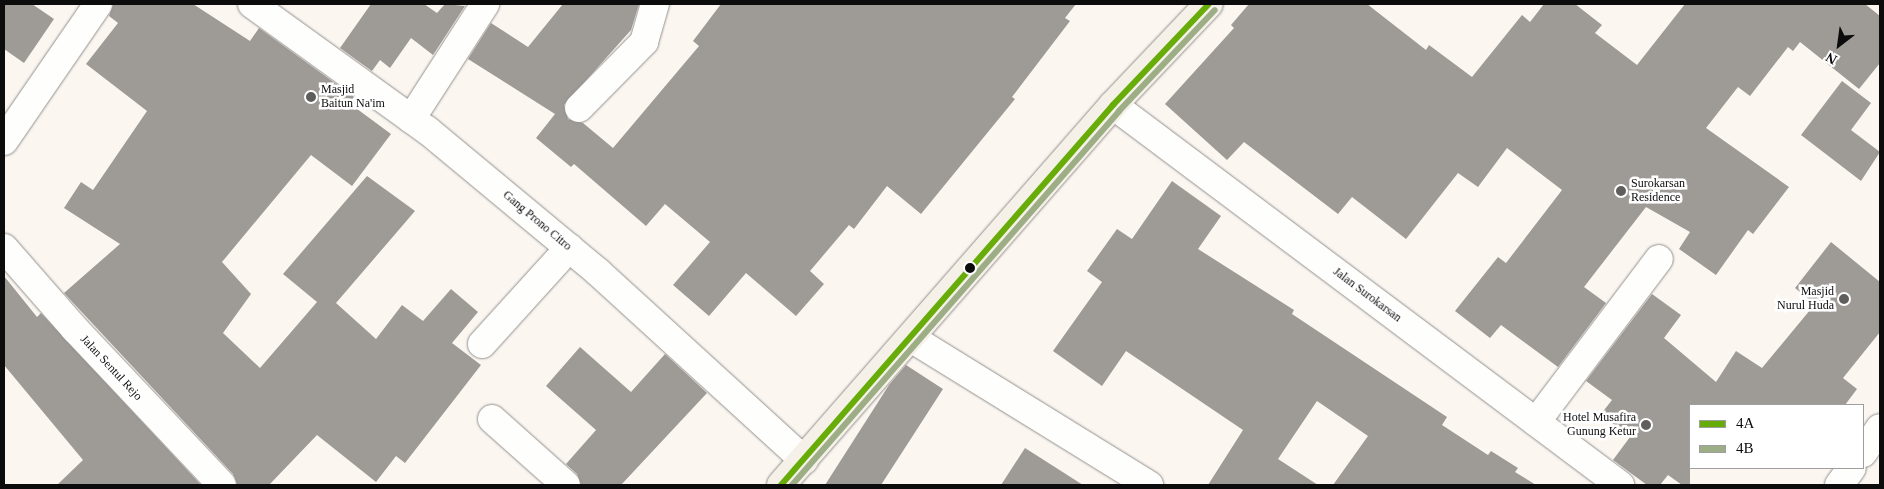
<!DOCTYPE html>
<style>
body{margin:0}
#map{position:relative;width:1884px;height:489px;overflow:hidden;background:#fbf6f0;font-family:"Times New Roman",serif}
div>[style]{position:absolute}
.building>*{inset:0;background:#9e9a96}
.roads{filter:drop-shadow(0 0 1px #94918f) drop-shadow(0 0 1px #94918f)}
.minor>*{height:28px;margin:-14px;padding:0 14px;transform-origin:14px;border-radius:14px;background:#fefefd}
.secondary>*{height:28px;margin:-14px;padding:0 14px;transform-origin:14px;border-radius:14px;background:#f5f1e8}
.bus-1>*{height:6px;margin:-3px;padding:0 3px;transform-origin:3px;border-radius:3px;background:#67ac08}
.bus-2>*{height:6px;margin:-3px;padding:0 3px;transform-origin:3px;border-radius:3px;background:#9dad86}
.dots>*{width:14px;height:14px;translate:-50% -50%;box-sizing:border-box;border:2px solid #fff;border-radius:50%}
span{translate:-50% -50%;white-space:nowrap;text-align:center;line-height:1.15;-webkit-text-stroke:5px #fff;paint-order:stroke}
.poi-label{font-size:12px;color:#0c0c0c}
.left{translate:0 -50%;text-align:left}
.right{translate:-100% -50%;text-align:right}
.street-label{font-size:12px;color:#0c0c0c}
.frame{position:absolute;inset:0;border:5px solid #0c0c0c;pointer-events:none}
.legend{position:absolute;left:1689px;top:404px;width:175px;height:65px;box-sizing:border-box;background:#fff;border:1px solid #9e9e9e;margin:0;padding:6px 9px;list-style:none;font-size:15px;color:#0c0c0c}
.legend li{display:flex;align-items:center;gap:10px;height:25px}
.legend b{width:25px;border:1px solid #9e9e9e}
.north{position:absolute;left:1814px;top:20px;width:50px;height:50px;-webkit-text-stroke:4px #fff;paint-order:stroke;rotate:210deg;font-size:14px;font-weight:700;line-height:20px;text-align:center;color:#0c0c0c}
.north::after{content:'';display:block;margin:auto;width:18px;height:22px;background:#0c0c0c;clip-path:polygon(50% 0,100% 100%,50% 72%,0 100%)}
</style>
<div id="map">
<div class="building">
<i style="clip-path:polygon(4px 4px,32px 4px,54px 19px,24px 63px,4px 49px)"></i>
<i style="clip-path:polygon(113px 4px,193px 4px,250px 41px,259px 28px,354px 97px,349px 103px,391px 134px,352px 186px,311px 155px,222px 262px,251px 294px,223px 333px,260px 368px,317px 302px,283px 274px,367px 176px,415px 211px,336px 303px,376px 339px,402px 305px,423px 321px,451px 289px,478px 312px,452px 343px,481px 365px,405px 463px,396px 456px,376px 482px,317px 435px,269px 485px,237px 485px,233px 474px,64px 293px,120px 244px,64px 208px,81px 182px,93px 190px,147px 111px,86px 64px,118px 23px,109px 16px)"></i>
<i style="clip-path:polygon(371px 4px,424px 4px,437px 13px,445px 4px,465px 6px,433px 55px,411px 38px,390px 68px,380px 60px,372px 71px,340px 48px)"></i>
<i style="clip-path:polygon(563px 4px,639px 4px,631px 30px,564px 105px,568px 119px,583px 123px,613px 148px,699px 46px,693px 41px,721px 4px,1076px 4px,1065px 18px,1070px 21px,1012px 97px,1015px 99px,921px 214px,887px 186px,854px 229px,849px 225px,810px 271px,824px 284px,796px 316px,746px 273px,709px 316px,673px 285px,710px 242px,665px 204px,646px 226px,574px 164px,571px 167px,536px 138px,555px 114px,468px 59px,491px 23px,528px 47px)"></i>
<i style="clip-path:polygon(1249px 4px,1367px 4px,1426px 50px,1429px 45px,1472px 77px,1522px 15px,1530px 22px,1544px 4px,1575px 4px,1602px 25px,1595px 33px,1637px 65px,1685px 4px,1865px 4px,1880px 16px,1880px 63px,1859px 89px,1800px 42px,1793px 51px,1788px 47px,1750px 96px,1738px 87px,1706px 128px,1789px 187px,1753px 234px,1748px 230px,1716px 275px,1679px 249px,1690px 232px,1646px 207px,1584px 287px,1606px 303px,1558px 367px,1501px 325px,1490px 338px,1455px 311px,1498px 257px,1506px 263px,1562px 190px,1507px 148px,1478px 187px,1458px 173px,1406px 239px,1352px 197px,1338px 214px,1244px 142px,1227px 160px,1165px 104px,1234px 28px,1231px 25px)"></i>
<i style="clip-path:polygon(1842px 81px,1871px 103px,1851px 130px,1880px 152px,1861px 181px,1801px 135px)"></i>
<i style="clip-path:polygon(1172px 181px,1221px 216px,1198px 249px,1294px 310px,1292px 314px,1447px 417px,1442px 425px,1488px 455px,1491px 451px,1518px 468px,1515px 472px,1536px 485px,1333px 485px,1368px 436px,1317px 401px,1278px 459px,1318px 485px,1208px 485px,1243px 430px,1126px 351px,1102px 386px,1053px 351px,1102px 282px,1087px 271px,1117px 229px,1132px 239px)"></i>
<i style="clip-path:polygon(1831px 242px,1880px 282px,1880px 332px,1843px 378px,1857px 389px,1845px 405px,1690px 405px,1690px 485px,1682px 485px,1668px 475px,1660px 485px,1647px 485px,1613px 460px,1630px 437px,1601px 414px,1612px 400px,1586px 381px,1652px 294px,1681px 315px,1664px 338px,1716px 382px,1736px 351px,1762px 368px,1815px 304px,1795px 288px)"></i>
<i style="clip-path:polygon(4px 276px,37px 317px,41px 313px,201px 485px,57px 485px,83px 460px,4px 365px)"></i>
<i style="clip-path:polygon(580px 347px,631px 392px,665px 354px,707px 393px,621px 485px,581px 485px,577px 474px,566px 464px,596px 430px,546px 386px)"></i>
<i style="clip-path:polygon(906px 365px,943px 389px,881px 485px,825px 485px,889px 385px)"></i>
<i style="clip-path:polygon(1025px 448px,1083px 485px,1001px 485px)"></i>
</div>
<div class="roads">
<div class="minor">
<i style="left:252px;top:4px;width:216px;rotate:35.8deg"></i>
<i style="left:427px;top:130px;width:222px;rotate:39.7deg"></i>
<i style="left:598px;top:272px;width:279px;rotate:42.4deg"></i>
<i style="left:1113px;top:105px;width:634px;rotate:36.85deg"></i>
<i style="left:579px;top:108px;width:93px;rotate:-45.4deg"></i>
<i style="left:644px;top:42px;width:40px;rotate:-74deg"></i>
<i style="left:411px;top:119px;width:137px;rotate:-57.2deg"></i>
<i style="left:4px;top:141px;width:166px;rotate:-55.5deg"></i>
<i style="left:4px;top:248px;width:108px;rotate:48.8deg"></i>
<i style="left:75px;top:329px;width:214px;rotate:46.7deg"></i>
<i style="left:911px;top:338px;width:280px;rotate:31.7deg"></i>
<i style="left:482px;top:344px;width:130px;rotate:-47.8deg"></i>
<i style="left:492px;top:419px;width:99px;rotate:41.7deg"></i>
<i style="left:1536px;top:422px;width:204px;rotate:-53deg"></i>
<i style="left:1863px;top:453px;width:30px;rotate:-56deg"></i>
<i style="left:1839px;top:485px;width:21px;rotate:-53deg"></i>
</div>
<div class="secondary">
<i style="left:781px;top:485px;width:505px;rotate:-48.86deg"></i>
<i style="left:1113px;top:105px;width:139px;rotate:-46.5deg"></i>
</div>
</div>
<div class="bus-1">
<i style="left:781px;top:485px;width:505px;rotate:-48.86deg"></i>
<i style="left:1113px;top:105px;width:139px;rotate:-46.5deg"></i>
</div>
<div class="bus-2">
<i style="left:792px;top:485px;width:497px;rotate:-48.8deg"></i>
<i style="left:1119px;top:111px;width:139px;rotate:-46.5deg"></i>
</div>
<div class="dots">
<i style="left:311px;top:97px;background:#605e5c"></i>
<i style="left:1621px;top:191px;background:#605e5c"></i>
<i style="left:970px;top:268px;background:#0c0c0c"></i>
<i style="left:1844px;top:299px;background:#605e5c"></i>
<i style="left:1646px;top:425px;background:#605e5c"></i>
</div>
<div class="poi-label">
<span class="left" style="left:321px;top:97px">Masjid<br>Baitun Na'im</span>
<span class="left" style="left:1631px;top:191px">Surokarsan<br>Residence</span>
<span class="right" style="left:1834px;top:299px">Masjid<br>Nurul Huda</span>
<span class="right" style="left:1636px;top:425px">Hotel Musafira<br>Gunung Ketur</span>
</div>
<div class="street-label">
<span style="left:537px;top:221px;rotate:40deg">Gang Prono Citro</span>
<span style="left:1367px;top:295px;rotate:37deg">Jalan Surokarsan</span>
<span style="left:111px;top:368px;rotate:47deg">Jalan Sentul Rejo</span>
</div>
<div class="frame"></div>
<ul class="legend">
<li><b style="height:6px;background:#67ac08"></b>4A</li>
<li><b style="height:6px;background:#9dad86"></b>4B</li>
</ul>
<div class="north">N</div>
</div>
